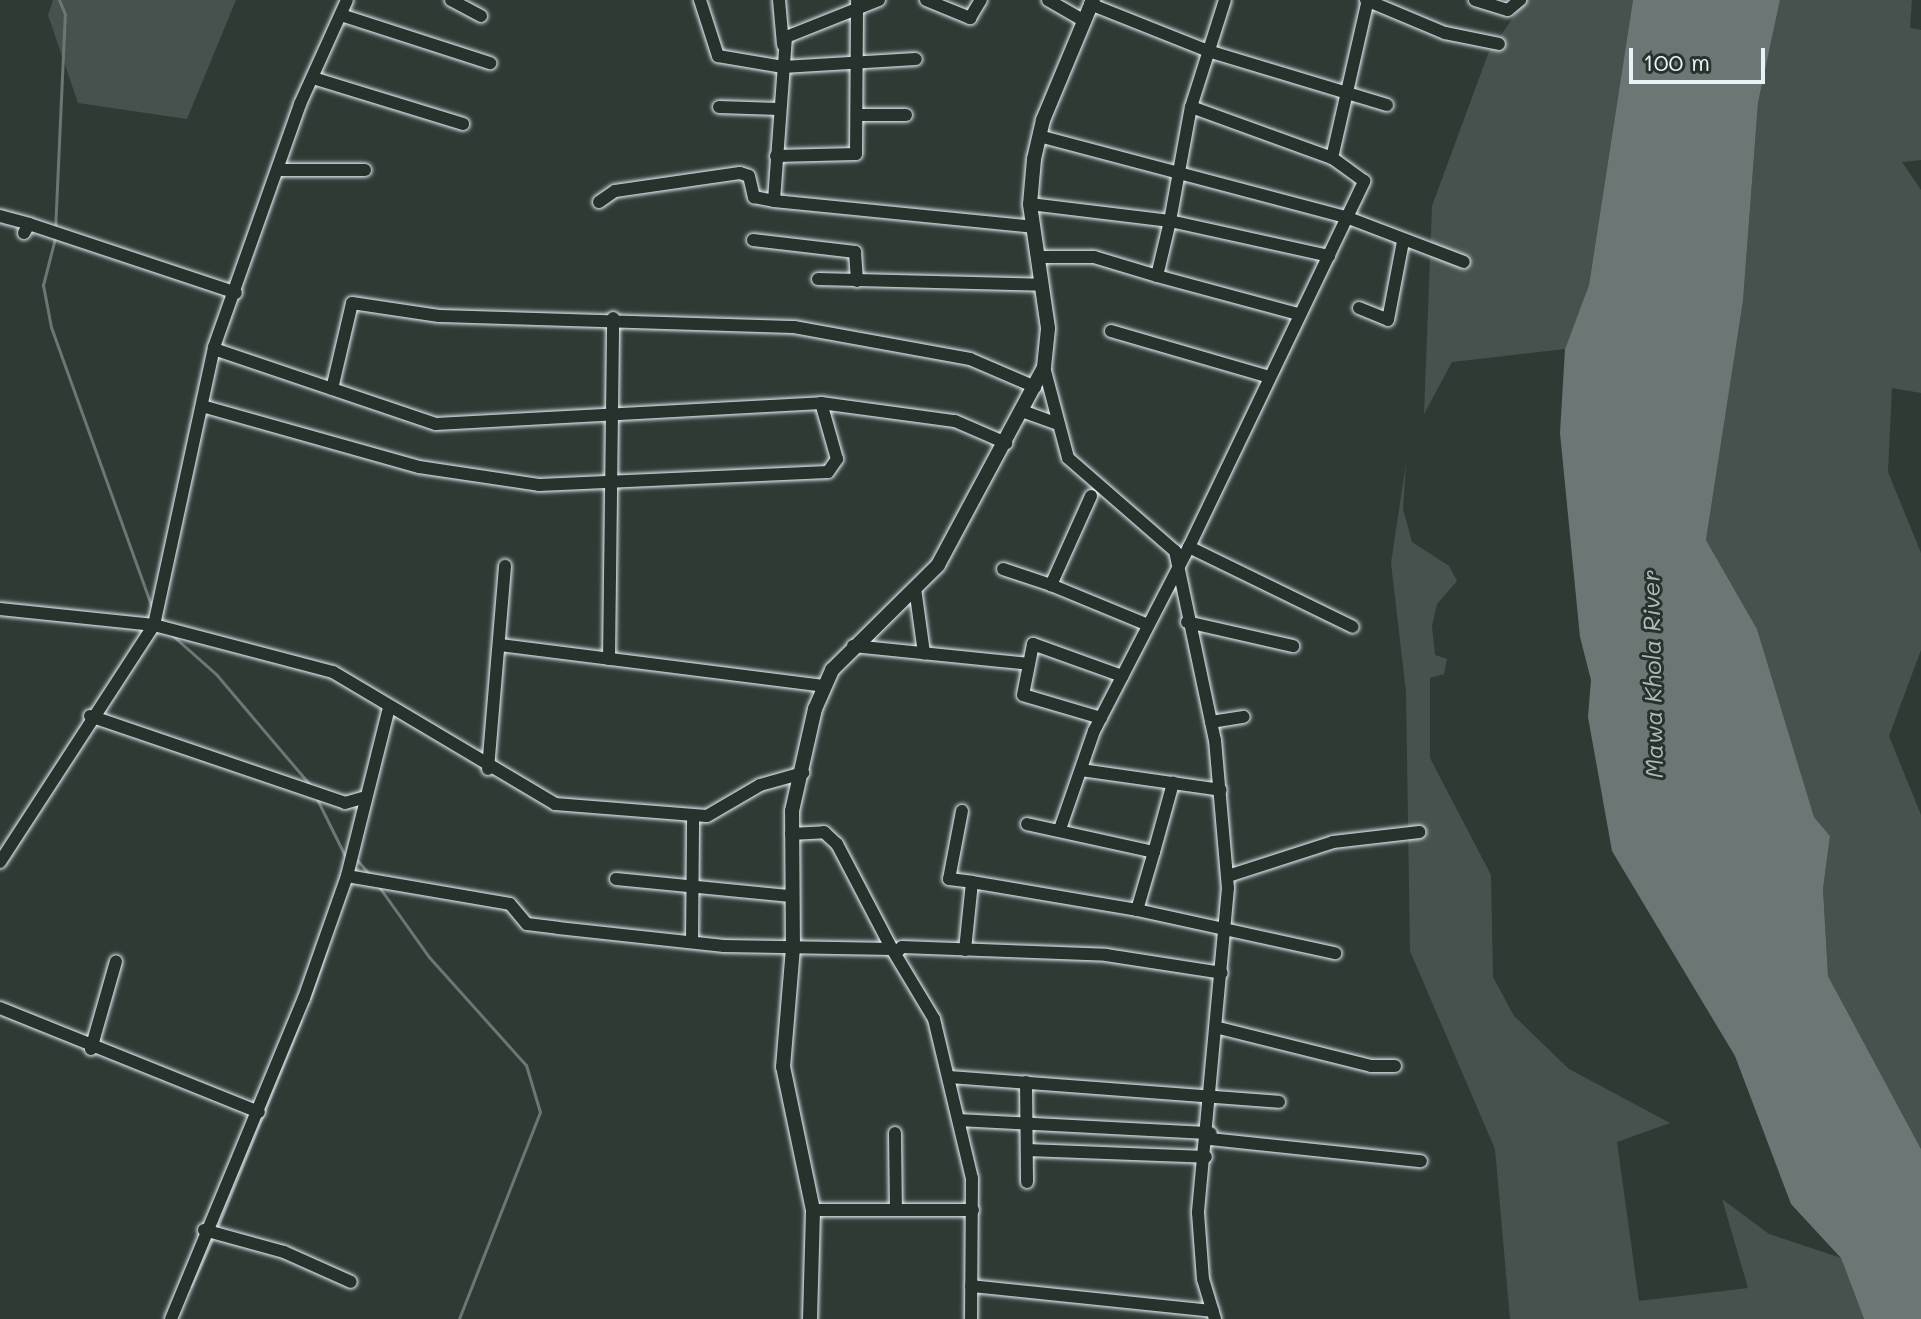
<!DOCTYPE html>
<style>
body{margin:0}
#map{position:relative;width:1921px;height:1319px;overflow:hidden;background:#2e3b35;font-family:Mali,sans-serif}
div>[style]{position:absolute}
.green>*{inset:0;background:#45524e}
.water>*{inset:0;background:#6b7775}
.stream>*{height:3px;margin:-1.5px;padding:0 1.5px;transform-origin:1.5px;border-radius:1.5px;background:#6b7775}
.roads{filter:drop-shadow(0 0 2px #e8f1f8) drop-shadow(0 0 2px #e8f1f8)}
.minor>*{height:12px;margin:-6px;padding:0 6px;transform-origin:6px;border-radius:6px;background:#26332d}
.major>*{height:14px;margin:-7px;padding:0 7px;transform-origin:7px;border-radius:7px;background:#26332d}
span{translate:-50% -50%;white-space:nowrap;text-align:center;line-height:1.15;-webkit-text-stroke:6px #26332d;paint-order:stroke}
.water-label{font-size:24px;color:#b0babd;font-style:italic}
.scale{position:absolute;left:1629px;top:48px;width:136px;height:36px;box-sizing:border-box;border:4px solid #e8f1f8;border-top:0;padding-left:10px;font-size:24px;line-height:28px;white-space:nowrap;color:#e8f1f8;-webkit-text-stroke:6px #26332d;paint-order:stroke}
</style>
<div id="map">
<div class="green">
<i style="clip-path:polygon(53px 0,236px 0,187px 119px,78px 103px,48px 15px)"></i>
<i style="clip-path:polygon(1525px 0,1633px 0,1589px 285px,1565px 349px,1452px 362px,1424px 414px,1432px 206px,1488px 54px)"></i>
<i style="clip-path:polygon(1780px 0,1912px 0,1910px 28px,1921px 30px,1921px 160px,1902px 162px,1921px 190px,1921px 393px,1892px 388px,1888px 472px,1921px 553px,1921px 650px,1889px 736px,1921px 815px,1921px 1149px,1828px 976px,1823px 889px,1830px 836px,1814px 817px,1757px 629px,1706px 540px,1743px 301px,1758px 103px)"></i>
<i style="clip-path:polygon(1406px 463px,1403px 509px,1412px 542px,1449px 566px,1457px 581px,1437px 604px,1432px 626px,1435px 655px,1447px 659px,1444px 674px,1430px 678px,1430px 758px,1491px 875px,1493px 977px,1514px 1016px,1569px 1069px,1670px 1123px,1617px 1142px,1639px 1301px,1748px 1288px,1722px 1199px,1769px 1234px,1841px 1258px,1864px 1319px,1510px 1319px,1495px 1149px,1410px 951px,1406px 692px,1391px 563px)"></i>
</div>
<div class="water">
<i style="clip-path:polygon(1633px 0,1780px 0,1758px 103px,1743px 301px,1706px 540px,1757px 629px,1814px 817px,1830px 836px,1823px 889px,1828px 976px,1921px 1149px,1921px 1319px,1864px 1319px,1841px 1258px,1791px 1204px,1735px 1056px,1612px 851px,1588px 717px,1591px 680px,1580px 637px,1560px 433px,1565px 349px,1589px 285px)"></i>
</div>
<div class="stream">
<i style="left:55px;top:231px;width:217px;rotate:-87.4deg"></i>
<i style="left:65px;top:14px;width:15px;rotate:-113deg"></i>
<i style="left:55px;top:238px;width:49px;rotate:104.3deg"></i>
<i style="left:43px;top:285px;width:43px;rotate:79.2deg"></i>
<i style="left:51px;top:327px;width:301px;rotate:70.2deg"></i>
<i style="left:172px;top:635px;width:59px;rotate:41.6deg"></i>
<i style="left:216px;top:674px;width:145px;rotate:49.7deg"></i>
<i style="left:317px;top:799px;width:68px;rotate:63.8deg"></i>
<i style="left:357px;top:860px;width:20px;rotate:49deg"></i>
<i style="left:377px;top:884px;width:90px;rotate:54.5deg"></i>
<i style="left:429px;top:957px;width:145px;rotate:48.1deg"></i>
<i style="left:526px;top:1065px;width:49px;rotate:73.4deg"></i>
<i style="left:540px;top:1112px;width:222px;rotate:111.4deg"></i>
<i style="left:310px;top:998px;width:52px;rotate:-70.9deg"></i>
<i style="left:217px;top:1228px;width:224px;rotate:-68deg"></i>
<i style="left:191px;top:1286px;width:56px;rotate:-65.7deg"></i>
</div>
<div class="roads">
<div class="minor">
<i style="left:451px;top:0;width:34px;rotate:28deg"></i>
<i style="left:700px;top:0;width:59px;rotate:72.2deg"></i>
<i style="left:718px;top:56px;width:66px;rotate:9.6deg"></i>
<i style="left:783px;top:67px;width:133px;rotate:-3.4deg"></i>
<i style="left:779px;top:0;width:45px;rotate:84.9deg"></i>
<i style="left:879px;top:0;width:100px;rotate:158.3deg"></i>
<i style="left:786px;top:37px;width:164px;rotate:94.2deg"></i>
<i style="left:774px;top:201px;width:260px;rotate:5.7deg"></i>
<i style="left:926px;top:0;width:48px;rotate:22.2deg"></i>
<i style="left:970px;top:18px;width:21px;rotate:-59deg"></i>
<i style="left:1048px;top:0;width:38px;rotate:30deg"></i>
<i style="left:1366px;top:0;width:86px;rotate:22.7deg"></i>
<i style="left:1445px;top:33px;width:55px;rotate:11.5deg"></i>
<i style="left:1475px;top:0;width:34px;rotate:17deg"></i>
<i style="left:1508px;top:10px;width:16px;rotate:-40deg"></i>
<i style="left:1090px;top:4px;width:127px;rotate:21.7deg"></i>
<i style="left:1208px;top:51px;width:187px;rotate:16.8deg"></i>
<i style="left:341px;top:15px;width:157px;rotate:17.9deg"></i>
<i style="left:313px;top:78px;width:157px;rotate:17deg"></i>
<i style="left:719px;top:107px;width:59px;rotate:1.9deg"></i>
<i style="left:857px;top:115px;width:49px"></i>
<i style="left:1039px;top:136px;width:318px;rotate:14.8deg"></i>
<i style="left:1346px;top:217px;width:126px;rotate:20.9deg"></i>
<i style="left:776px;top:156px;width:80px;rotate:-1.4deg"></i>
<i style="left:856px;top:154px;width:154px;rotate:-89.6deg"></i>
<i style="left:1332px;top:158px;width:162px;rotate:-77.2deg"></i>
<i style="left:280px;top:170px;width:85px"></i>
<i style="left:599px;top:202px;width:19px;rotate:-35deg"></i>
<i style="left:615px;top:191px;width:126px;rotate:-8.2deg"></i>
<i style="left:740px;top:173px;width:9px;rotate:18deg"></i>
<i style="left:749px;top:176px;width:22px;rotate:77deg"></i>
<i style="left:754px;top:197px;width:20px;rotate:11deg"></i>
<i style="left:1030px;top:204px;width:141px;rotate:6.9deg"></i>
<i style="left:1170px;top:221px;width:116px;rotate:-79.6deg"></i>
<i style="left:1191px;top:107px;width:112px;rotate:-72.4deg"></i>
<i style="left:0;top:216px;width:30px;rotate:15deg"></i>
<i style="left:24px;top:233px;width:10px;rotate:-61deg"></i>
<i style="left:29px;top:224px;width:218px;rotate:18.4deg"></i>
<i style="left:753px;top:240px;width:103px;rotate:6.7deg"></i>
<i style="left:855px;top:252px;width:29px;rotate:86deg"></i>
<i style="left:1038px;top:257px;width:56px"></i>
<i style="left:1094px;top:257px;width:66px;rotate:16.8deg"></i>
<i style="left:818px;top:279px;width:224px;rotate:1.5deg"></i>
<i style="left:1359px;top:308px;width:31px;rotate:22deg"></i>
<i style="left:1388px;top:320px;width:80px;rotate:-79.2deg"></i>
<i style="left:1298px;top:314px;width:146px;rotate:-164.9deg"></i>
<i style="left:1157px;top:276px;width:57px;rotate:-76.7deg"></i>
<i style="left:1170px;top:221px;width:163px;rotate:12.4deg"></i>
<i style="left:1111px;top:331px;width:165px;rotate:16.2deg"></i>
<i style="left:214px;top:349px;width:234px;rotate:18.7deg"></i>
<i style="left:436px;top:424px;width:386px;rotate:-3.1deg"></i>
<i style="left:821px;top:403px;width:135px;rotate:7.7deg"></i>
<i style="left:955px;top:421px;width:56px;rotate:23.3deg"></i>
<i style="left:1044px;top:367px;width:94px;rotate:75.2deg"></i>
<i style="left:1068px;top:458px;width:142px;rotate:41deg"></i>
<i style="left:1175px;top:551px;width:193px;rotate:78.1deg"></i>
<i style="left:1215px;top:740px;width:149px;rotate:85deg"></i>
<i style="left:1228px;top:888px;width:326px;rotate:95.3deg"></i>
<i style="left:1198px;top:1213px;width:66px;rotate:85.7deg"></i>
<i style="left:1203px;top:1279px;width:42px;rotate:73.3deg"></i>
<i style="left:332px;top:389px;width:88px;rotate:-76.9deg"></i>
<i style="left:352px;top:303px;width:88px;rotate:8.5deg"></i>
<i style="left:439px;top:316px;width:355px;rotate:1.8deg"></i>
<i style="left:794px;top:327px;width:179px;rotate:10.3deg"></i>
<i style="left:970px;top:359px;width:71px;rotate:23.3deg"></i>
<i style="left:202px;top:406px;width:225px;rotate:15.7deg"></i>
<i style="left:419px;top:467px;width:121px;rotate:8.5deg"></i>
<i style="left:539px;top:485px;width:289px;rotate:-2.6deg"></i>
<i style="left:828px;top:472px;width:16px;rotate:-55deg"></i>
<i style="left:837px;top:459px;width:58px;rotate:-105.9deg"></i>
<i style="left:1022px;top:411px;width:35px;rotate:20deg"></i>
<i style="left:1091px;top:496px;width:98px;rotate:114.2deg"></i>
<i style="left:1051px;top:585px;width:105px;rotate:22.4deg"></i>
<i style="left:1189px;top:547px;width:406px;rotate:-64.4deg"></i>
<i style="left:1364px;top:181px;width:39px;rotate:-144deg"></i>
<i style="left:1332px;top:158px;width:150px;rotate:-160.1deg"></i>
<i style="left:1003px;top:569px;width:51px;rotate:18.4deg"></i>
<i style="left:915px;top:588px;width:66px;rotate:82.1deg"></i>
<i style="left:0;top:609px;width:155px;rotate:5.9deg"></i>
<i style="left:154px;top:625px;width:185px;rotate:14.7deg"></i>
<i style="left:333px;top:672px;width:258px;rotate:30.7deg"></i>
<i style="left:555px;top:804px;width:152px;rotate:4.5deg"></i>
<i style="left:707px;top:816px;width:61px;rotate:-30.3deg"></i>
<i style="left:760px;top:785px;width:45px;rotate:-15.6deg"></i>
<i style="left:1187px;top:622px;width:109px;rotate:12.8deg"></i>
<i style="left:500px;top:645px;width:326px;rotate:7.2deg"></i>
<i style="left:853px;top:646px;width:177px;rotate:5.8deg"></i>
<i style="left:609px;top:659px;width:341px;rotate:-89.3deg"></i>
<i style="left:90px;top:716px;width:269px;rotate:18.8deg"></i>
<i style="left:345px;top:803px;width:18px;rotate:-16deg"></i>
<i style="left:1101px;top:718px;width:81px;rotate:-163.6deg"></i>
<i style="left:1023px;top:695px;width:52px;rotate:-78.9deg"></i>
<i style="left:1033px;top:644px;width:95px;rotate:19.8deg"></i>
<i style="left:1211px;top:722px;width:33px;rotate:-9deg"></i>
<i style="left:488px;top:769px;width:204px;rotate:-85.2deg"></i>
<i style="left:1081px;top:770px;width:141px;rotate:8.1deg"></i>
<i style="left:962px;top:811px;width:69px;rotate:100.8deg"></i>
<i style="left:949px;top:879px;width:23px;rotate:7deg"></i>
<i style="left:1060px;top:829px;width:104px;rotate:-70.9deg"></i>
<i style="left:1094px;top:731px;width:207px;rotate:-62.7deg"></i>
<i style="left:1189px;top:547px;width:182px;rotate:26deg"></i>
<i style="left:791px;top:834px;width:33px;rotate:-3deg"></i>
<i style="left:824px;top:832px;width:18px;rotate:43deg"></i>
<i style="left:837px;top:844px;width:119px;rotate:62.4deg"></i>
<i style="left:1154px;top:852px;width:72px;rotate:-74.6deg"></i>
<i style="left:0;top:862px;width:283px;rotate:-57deg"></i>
<i style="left:154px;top:625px;width:284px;rotate:-77.8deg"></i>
<i style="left:214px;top:347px;width:258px;rotate:-70.5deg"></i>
<i style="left:300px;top:104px;width:114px;rotate:-65.7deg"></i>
<i style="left:347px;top:876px;width:165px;rotate:9.7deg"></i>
<i style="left:510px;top:904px;width:26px;rotate:50deg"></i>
<i style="left:527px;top:924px;width:31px;rotate:7deg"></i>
<i style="left:558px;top:928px;width:167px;rotate:6.2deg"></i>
<i style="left:724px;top:946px;width:168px;rotate:1deg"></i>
<i style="left:892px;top:949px;width:82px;rotate:59deg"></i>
<i style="left:934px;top:1019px;width:163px;rotate:76.6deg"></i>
<i style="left:972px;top:1178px;width:141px;rotate:90.4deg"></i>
<i style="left:1228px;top:876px;width:110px;rotate:-17.9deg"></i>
<i style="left:1333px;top:842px;width:87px;rotate:-6.6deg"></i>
<i style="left:616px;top:879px;width:173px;rotate:5.6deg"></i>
<i style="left:1137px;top:910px;width:203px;rotate:12.3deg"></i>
<i style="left:692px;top:942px;width:127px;rotate:-89.5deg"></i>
<i style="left:965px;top:950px;width:68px;rotate:-84.1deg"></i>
<i style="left:972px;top:882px;width:167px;rotate:9.6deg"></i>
<i style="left:1137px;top:910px;width:60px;rotate:-73.7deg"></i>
<i style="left:1154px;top:852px;width:130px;rotate:-167.6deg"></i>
<i style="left:896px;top:953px;width:8px;rotate:-45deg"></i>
<i style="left:902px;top:947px;width:204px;rotate:2.2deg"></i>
<i style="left:1106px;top:955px;width:117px;rotate:8.8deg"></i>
<i style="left:0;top:1008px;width:279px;rotate:21.9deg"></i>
<i style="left:1219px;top:1028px;width:157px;rotate:14deg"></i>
<i style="left:1371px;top:1066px;width:24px"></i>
<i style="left:91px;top:1049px;width:91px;rotate:-74.1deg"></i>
<i style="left:949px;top:1077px;width:331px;rotate:4.3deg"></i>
<i style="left:1026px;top:1082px;width:100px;rotate:89.4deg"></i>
<i style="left:959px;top:1120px;width:252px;rotate:3deg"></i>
<i style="left:895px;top:1133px;width:77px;rotate:89.3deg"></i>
<i style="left:1210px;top:1139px;width:212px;rotate:6deg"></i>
<i style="left:1027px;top:1150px;width:179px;rotate:2.2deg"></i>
<i style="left:813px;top:1210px;width:160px"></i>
<i style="left:204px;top:1230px;width:83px;rotate:15.4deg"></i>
<i style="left:284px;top:1252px;width:73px;rotate:24.1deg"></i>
<i style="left:971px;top:1286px;width:243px;rotate:5.9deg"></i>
<i style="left:171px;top:1319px;width:347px;rotate:-67.5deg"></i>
<i style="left:304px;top:998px;width:129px;rotate:-70.6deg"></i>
<i style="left:347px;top:876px;width:170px;rotate:-76deg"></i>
</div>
<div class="major">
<i style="left:810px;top:1319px;width:109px;rotate:-88.4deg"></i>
<i style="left:813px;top:1210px;width:146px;rotate:-101.8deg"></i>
<i style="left:783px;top:1067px;width:118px;rotate:-85.2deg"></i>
<i style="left:793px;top:949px;width:138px;rotate:-90.4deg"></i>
<i style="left:792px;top:811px;width:105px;rotate:-77.3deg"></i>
<i style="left:815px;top:709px;width:43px;rotate:-66.4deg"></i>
<i style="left:832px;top:670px;width:149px;rotate:-44.7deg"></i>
<i style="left:938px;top:565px;width:225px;rotate:-61.8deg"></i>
<i style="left:1044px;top:367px;width:39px;rotate:-84deg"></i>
<i style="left:1048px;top:328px;width:125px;rotate:-98.3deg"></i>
<i style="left:1030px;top:204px;width:45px;rotate:-84.9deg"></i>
<i style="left:1034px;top:159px;width:40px;rotate:-77deg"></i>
<i style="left:1043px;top:120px;width:130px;rotate:-67.4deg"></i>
</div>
</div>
<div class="water-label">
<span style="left:1652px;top:674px;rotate:-91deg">Mawa Khola River</span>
</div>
<div class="scale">100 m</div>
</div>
